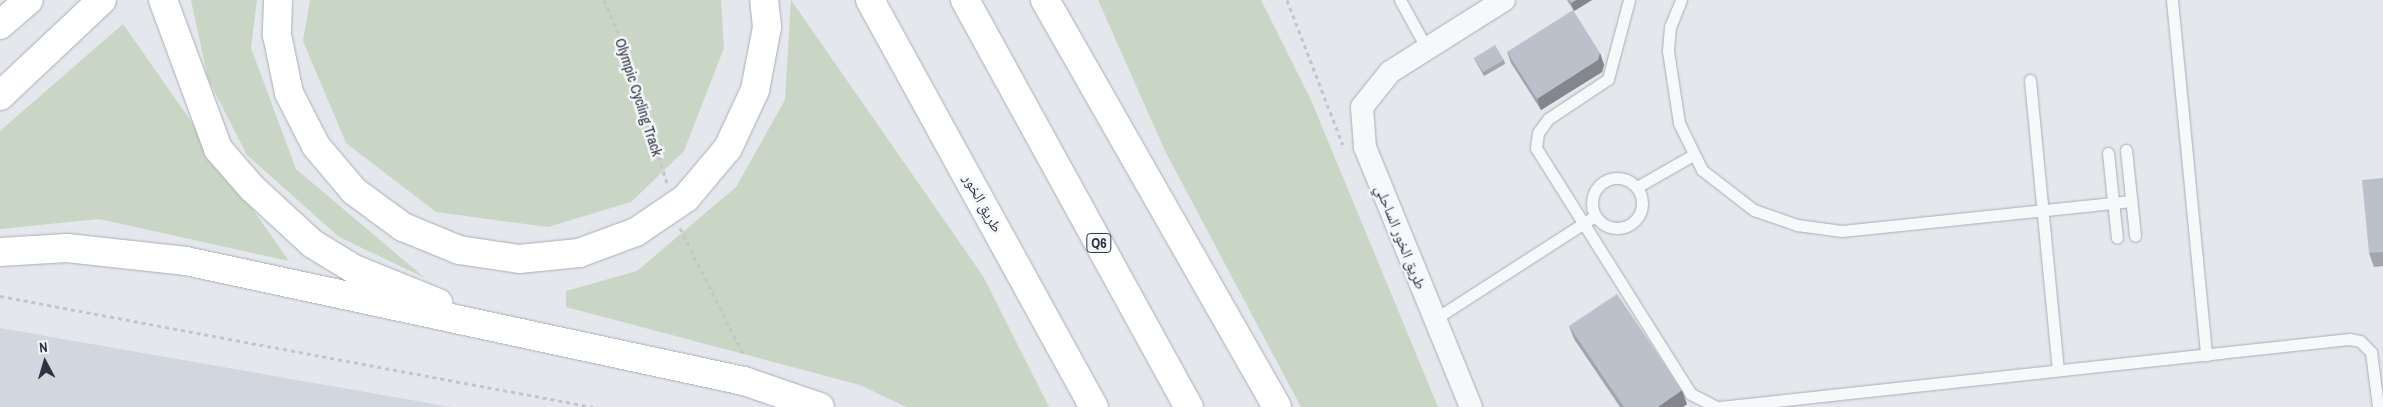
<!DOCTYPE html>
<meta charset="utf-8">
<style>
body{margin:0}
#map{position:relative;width:2383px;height:407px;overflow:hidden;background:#e4e7ec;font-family:"Archivo Narrow","Noto Naskh Arabic",sans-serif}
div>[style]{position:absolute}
.built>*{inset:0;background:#d2d6de}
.green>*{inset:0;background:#c9d6c5}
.path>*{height:3px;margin-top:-1.5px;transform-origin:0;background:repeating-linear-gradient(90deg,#c2c5cb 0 4px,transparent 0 8px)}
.roads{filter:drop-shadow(0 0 1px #a9aeb7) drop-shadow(0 0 1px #a9aeb7)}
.service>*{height:11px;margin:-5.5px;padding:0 5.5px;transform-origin:5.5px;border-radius:5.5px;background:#f7f8fa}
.service>.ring{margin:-5.5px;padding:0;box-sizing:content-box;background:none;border:11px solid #f7f8fa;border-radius:50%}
.minor>*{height:22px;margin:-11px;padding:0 11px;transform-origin:11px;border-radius:11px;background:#f7f8fa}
.primary>*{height:28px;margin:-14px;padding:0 14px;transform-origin:14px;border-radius:14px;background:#fff}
.motorway>*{height:28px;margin:-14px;padding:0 14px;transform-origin:14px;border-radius:14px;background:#fff}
.wall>*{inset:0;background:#a1a5ae}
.shaded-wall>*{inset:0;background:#83868d}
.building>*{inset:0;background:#bbc0ca}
span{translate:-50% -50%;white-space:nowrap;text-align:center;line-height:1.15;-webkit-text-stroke:5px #f4f6f9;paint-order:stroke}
.shield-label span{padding:1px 4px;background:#f4f6f9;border:1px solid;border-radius:4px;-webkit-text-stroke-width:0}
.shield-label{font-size:14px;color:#2b3445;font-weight:700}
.street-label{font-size:15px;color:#2b3445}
.north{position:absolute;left:20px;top:337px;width:50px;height:50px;-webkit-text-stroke:4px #f4f6f9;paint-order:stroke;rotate:354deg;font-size:14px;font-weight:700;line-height:20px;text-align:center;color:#2b3445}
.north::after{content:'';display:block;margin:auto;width:18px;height:22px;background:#2b3445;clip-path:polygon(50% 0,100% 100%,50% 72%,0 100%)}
</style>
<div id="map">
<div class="built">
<i style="clip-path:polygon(0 328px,451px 407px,0 407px)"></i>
</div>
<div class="green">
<i style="clip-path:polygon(191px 0,257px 0,251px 48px,296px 169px,425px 278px,339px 237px,247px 155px,208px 79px)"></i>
<i style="clip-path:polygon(310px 0,721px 0,724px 48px,684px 151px,631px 202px,548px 227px,436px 212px,346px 143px,303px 41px)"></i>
<i style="clip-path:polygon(791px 0,983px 276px,1049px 407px,906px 407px,860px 385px,566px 307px,566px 291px,637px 271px,736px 187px,785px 100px)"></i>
<i style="clip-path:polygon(1098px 0,1261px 0,1311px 100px,1438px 407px,1301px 407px,1165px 151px)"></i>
<i style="clip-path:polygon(123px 24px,289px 261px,99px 219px,0 229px,0 131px)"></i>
</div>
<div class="path">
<i style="left:604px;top:0;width:69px;rotate:67.1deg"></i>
<i style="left:631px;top:64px;width:124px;rotate:73.2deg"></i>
<i style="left:1287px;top:0;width:155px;rotate:68.9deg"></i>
<i style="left:680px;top:228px;width:143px;rotate:63.4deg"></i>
<i style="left:0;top:296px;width:603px;rotate:10.6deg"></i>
</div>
<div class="roads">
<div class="service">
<i style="left:1400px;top:0;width:56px;rotate:61.1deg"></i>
<i style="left:1629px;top:0;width:82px;rotate:104.9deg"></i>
<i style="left:1608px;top:79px;width:72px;rotate:146.3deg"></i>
<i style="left:1548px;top:119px;width:17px;rotate:126deg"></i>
<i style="left:1538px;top:133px;width:15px;rotate:98deg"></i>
<i style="left:1536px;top:148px;width:291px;rotate:57.8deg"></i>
<i style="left:1691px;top:394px;width:28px;rotate:27deg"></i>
<i style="left:1681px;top:0;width:29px;rotate:112deg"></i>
<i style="left:1670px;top:27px;width:24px;rotate:95deg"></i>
<i style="left:1668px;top:51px;width:73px;rotate:81.3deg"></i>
<i style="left:1679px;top:123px;width:52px;rotate:63.9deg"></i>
<i style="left:1702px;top:170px;width:66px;rotate:37.6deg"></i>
<i style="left:1754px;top:210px;width:46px;rotate:19.2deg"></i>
<i style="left:1797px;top:225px;width:45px;rotate:7.6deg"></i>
<i style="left:1842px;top:231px;width:291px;rotate:-5.9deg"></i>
<i style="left:2172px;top:0;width:357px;rotate:84.5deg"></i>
<i style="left:2030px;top:80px;width:291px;rotate:84.5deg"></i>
<i style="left:2126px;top:150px;width:86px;rotate:84deg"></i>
<i style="left:2108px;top:153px;width:85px;rotate:84deg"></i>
<i class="ring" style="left:1592px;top:178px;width:39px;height:39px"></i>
<i style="left:1637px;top:187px;width:64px;rotate:-29.7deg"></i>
<i style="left:1435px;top:319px;width:190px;rotate:-32.8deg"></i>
<i style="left:1720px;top:407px;width:633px;rotate:-6.17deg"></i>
<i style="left:2349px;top:339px;width:11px;rotate:10deg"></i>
<i style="left:2360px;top:341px;width:16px;rotate:45deg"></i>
<i style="left:2371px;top:352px;width:55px;rotate:82.7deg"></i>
</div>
<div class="minor">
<i style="left:1471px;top:407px;width:281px;rotate:-112.2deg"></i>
<i style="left:1365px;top:147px;width:40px;rotate:-94.3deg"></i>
<i style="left:1362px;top:107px;width:45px;rotate:-51.3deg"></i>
<i style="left:1390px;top:72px;width:135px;rotate:-32.3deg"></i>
</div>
<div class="primary">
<i style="left:0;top:25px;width:38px;rotate:-41deg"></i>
<i style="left:0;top:96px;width:140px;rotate:-43.3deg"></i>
</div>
<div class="motorway">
<i style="left:163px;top:0;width:159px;rotate:69.7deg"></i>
<i style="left:218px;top:149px;width:52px;rotate:48.9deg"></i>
<i style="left:252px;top:188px;width:83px;rotate:42.6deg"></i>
<i style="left:313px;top:244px;width:48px;rotate:31.4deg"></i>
<i style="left:354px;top:269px;width:91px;rotate:22deg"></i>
<i style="left:278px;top:0;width:35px;rotate:92deg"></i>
<i style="left:277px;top:35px;width:59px;rotate:78.3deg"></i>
<i style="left:289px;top:93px;width:59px;rotate:63deg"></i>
<i style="left:316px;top:146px;width:59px;rotate:49.8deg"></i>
<i style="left:354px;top:191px;width:61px;rotate:36.3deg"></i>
<i style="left:403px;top:227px;width:61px;rotate:22.3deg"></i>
<i style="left:459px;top:250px;width:61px;rotate:8.5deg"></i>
<i style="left:519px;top:259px;width:60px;rotate:-5.7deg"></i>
<i style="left:579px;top:253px;width:61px;rotate:-20.2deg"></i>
<i style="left:636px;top:232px;width:60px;rotate:-34.2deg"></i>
<i style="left:686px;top:198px;width:65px;rotate:-50deg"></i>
<i style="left:728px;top:148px;width:64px;rotate:-65deg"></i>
<i style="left:755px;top:90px;width:64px;rotate:-79.2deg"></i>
<i style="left:767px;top:27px;width:27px;rotate:-96deg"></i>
<i style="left:870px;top:0;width:465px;rotate:61.2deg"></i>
<i style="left:965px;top:0;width:465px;rotate:61.2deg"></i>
<i style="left:1045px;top:0;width:468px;rotate:60.3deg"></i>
<i style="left:0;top:252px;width:67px;rotate:-3.4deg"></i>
<i style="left:67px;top:248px;width:120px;rotate:6.2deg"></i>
<i style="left:186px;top:261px;width:571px;rotate:12.14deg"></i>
<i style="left:744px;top:381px;width:80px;rotate:18.9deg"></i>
</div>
</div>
<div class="wall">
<i style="clip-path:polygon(1567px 0,1592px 0,1574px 11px)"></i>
<i style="clip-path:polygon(1507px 52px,1600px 53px,1604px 65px,1602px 72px,1541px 110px,1511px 63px)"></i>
<i style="clip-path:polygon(1474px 58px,1504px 60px,1505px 64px,1484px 76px,1476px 62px)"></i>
<i style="clip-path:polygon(2383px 178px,2383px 266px,2374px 267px,2369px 253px)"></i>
<i style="clip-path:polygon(1569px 326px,1687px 404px,1683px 407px,1620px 407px,1574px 339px)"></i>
</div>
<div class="shaded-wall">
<i style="clip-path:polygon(1576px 0,1592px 0,1574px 11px,1571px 3px)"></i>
<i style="clip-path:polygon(1600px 53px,1604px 65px,1602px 72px,1541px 110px,1537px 99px)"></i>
<i style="clip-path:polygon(1682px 390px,1687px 404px,1683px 407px,1658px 407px)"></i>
</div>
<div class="building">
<i style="clip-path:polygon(1569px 0,1576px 0,1571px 3px)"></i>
<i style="clip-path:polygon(1573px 10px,1600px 53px,1598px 60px,1537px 99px,1507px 52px)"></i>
<i style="clip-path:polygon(1495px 45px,1504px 60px,1483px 72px,1474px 58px)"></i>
<i style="clip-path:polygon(2383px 178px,2383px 252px,2369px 253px,2362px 180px)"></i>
<i style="clip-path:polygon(1617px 294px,1682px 390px,1658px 407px,1624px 407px,1569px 326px)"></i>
</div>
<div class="shield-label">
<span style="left:1099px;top:243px">Q6</span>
</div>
<div class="street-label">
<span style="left:639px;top:97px;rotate:72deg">Olympic Cycling Track</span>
<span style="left:983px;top:203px;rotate:61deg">طريق الخور</span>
<span style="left:1401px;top:237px;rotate:68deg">طريق الخور الساحلي</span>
</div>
<div class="north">N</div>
</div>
